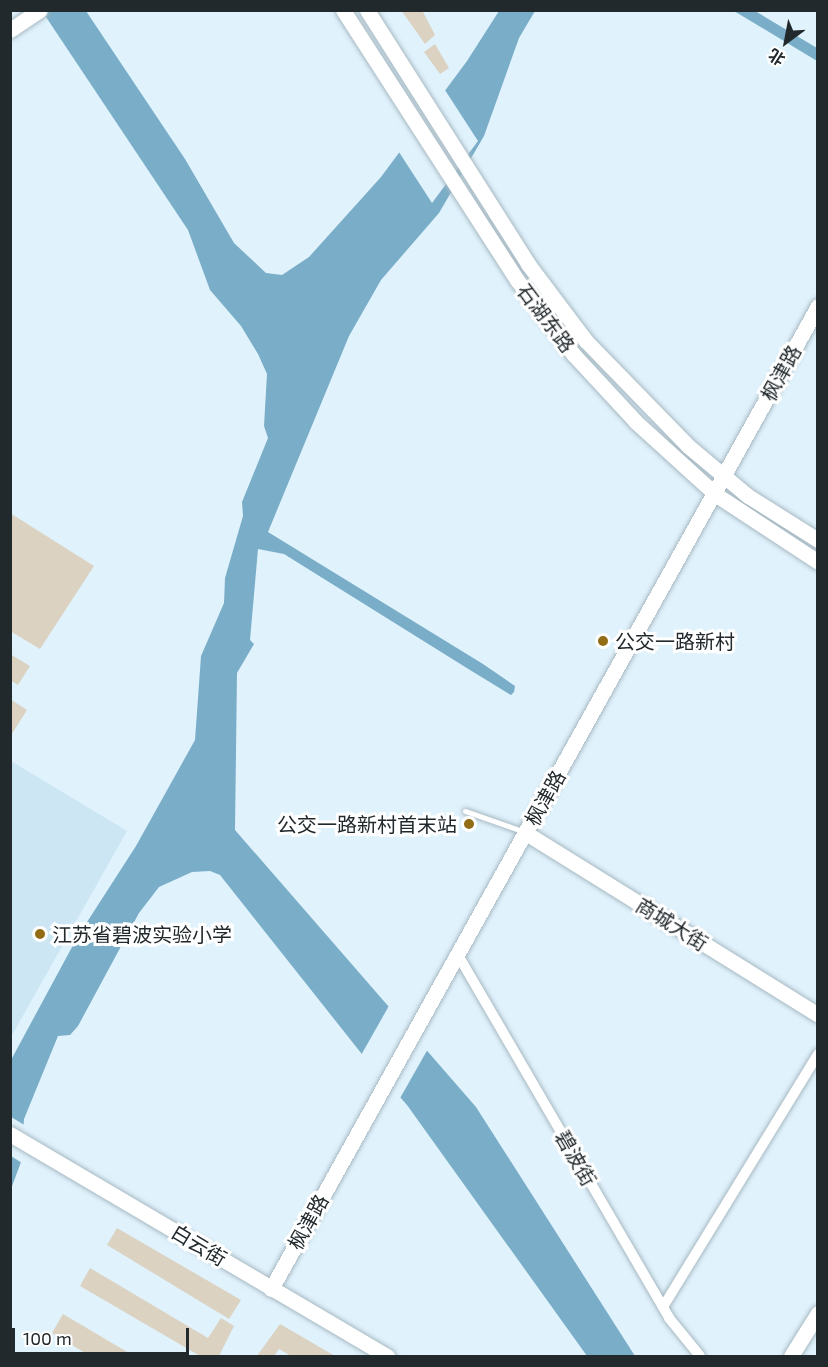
<!DOCTYPE html>
<meta charset="utf-8">
<style>
body{margin:0}
#map{position:relative;width:828px;height:1367px;overflow:hidden;background:#e0f2fc;font-family:"Exo 2","Noto Sans SC",sans-serif}
div>[style]{position:absolute}
.built>*{inset:0;background:#cce6f4}
.water>*{inset:0;background:#7aaec8}
.pier>*{inset:0;background:#e0f2fc}
.building>*{inset:0;background:#dbd2c2}
.roads{filter:drop-shadow(0 0 2px #a7b9c2) drop-shadow(0 0 2px #a7b9c2)}
.lane>*{height:5px;margin:-2.5px;padding:0 2.5px;transform-origin:2.5px;border-radius:2.5px;background:#fff}
.street>*{height:10px;margin:-5px;padding:0 5px;transform-origin:5px;border-radius:5px;background:#fff}
.secondary>*{height:15px;margin:-7.5px;padding:0 7.5px;transform-origin:7.5px;border-radius:7.5px;background:#fff}
.dots>*{width:16px;height:16px;translate:-50% -50%;box-sizing:border-box;border:3px solid #fff;border-radius:50%}
span{translate:-50% -50%;white-space:nowrap;text-align:center;line-height:1.15;-webkit-text-stroke:6px #fff;paint-order:stroke}
.street-label{font-size:20px;color:#22292d}
.poi-label{font-size:20px;color:#22292d}
.left{translate:0 -50%;text-align:left}
.right{translate:-100% -50%;text-align:right}
.frame{position:absolute;inset:0;border:12px solid #22292d;pointer-events:none}
.north{position:absolute;left:756px;top:12px;width:60px;height:60px;-webkit-text-stroke:4px #fff;paint-order:stroke;rotate:212deg;font-size:16px;font-weight:700;line-height:24px;text-align:center;color:#22292d}
.north::after{content:'';display:block;margin:auto;width:21px;height:27px;background:#22292d;clip-path:polygon(50% 0,100% 100%,50% 72%,0 100%)}
.scale{position:absolute;left:12px;top:1328px;width:177px;height:27px;box-sizing:border-box;border:3px solid #22292d;border-top:0;padding-left:8px;font-size:18px;line-height:21px;white-space:nowrap;color:#22292d;-webkit-text-stroke:4px #fff;paint-order:stroke}
</style>
<div id="map">
<div class="built">
<i style="clip-path:polygon(11px 761px,127px 831px,11px 1037px)"></i>
</div>
<div class="water">
<i style="clip-path:polygon(42px 11px,86px 11px,185px 159px,234px 243px,266px 273px,282px 275px,309px 257px,381px 177px,467px 61px,499px 11px,535px 11px,519px 38px,484px 136px,439px 213px,381px 280px,349px 336px,268px 532px,483px 664px,515px 686px,514px 692px,511px 695px,470px 670px,284px 554px,258px 549px,250px 640px,254px 644px,237px 673px,235px 830px,476px 1107px,635px 1356px,587px 1356px,407px 1105px,361px 1053px,220px 875px,210px 871px,192px 872px,159px 887px,139px 913px,78px 1026px,70px 1035px,58px 1036px,24px 1119px,21px 1162px,11px 1189px,11px 1060px,78px 936px,136px 846px,195px 740px,201px 656px,224px 603px,225px 578px,243px 516px,242px 502px,268px 438px,264px 426px,267px 374px,258px 354px,241px 326px,210px 290px,188px 230px)"></i>
<i style="clip-path:polygon(734px 11px,755px 11px,817px 48px,817px 61px)"></i>
</div>
<div class="pier">
<i style="clip-path:polygon(443px 87px,478px 141px,432px 203px,397px 149px)"></i>
<i style="clip-path:polygon(390px 1004px,429px 1047px,399px 1100px,360px 1057px)"></i>
<i style="clip-path:polygon(11px 1117px,26px 1126px,22px 1163px,11px 1156px)"></i>
</div>
<div class="building">
<i style="clip-path:polygon(401px 10px,422px 10px,435px 35px,425px 44px)"></i>
<i style="clip-path:polygon(435px 44px,449px 68px,440px 74px,424px 52px)"></i>
<i style="clip-path:polygon(10px 513px,94px 566px,40px 649px,10px 631px)"></i>
<i style="clip-path:polygon(10px 654px,30px 666px,18px 685px,10px 680px)"></i>
<i style="clip-path:polygon(10px 699px,27px 710px,10px 737px)"></i>
<i style="clip-path:polygon(117px 1228px,241px 1300px,229px 1319px,107px 1245px)"></i>
<i style="clip-path:polygon(90px 1268px,208px 1338px,221px 1318px,234px 1326px,219px 1356px,200px 1356px,80px 1286px)"></i>
<i style="clip-path:polygon(63px 1314px,134px 1356px,90px 1356px,52px 1333px)"></i>
<i style="clip-path:polygon(280px 1324px,335px 1356px,291px 1356px,279px 1349px,274px 1356px,257px 1356px)"></i>
</div>
<div class="roads">
<div class="lane">
<i style="left:465px;top:811px;width:64px;rotate:19.3deg"></i>
</div>
<div class="street">
<i style="left:458px;top:955px;width:420px;rotate:59.8deg"></i>
<i style="left:669px;top:1318px;width:49px;rotate:50.8deg"></i>
<i style="left:663px;top:1307px;width:297px;rotate:-58.5deg"></i>
</div>
<div class="secondary">
<i style="left:343px;top:10px;width:321px;rotate:57.2deg"></i>
<i style="left:517px;top:280px;width:94px;rotate:52.8deg"></i>
<i style="left:574px;top:355px;width:91px;rotate:47.2deg"></i>
<i style="left:636px;top:422px;width:107px;rotate:42.3deg"></i>
<i style="left:715px;top:494px;width:123px;rotate:33.4deg"></i>
<i style="left:367px;top:10px;width:301px;rotate:57.6deg"></i>
<i style="left:528px;top:264px;width:96px;rotate:53deg"></i>
<i style="left:586px;top:341px;width:146px;rotate:45.8deg"></i>
<i style="left:688px;top:446px;width:78px;rotate:39.8deg"></i>
<i style="left:748px;top:496px;width:83px;rotate:32.2deg"></i>
<i style="left:10px;top:30px;width:36px;rotate:-34deg"></i>
<i style="left:526px;top:833px;width:344px;rotate:31.9deg"></i>
<i style="left:10px;top:1134px;width:438px;rotate:30.5deg"></i>
<i style="left:271px;top:1289px;width:1125px;rotate:-60.91deg"></i>
<i style="left:791px;top:1356px;width:51px;rotate:-57.9deg"></i>
</div>
</div>
<div class="dots">
<i style="left:603px;top:641px;background:#936d16"></i>
<i style="left:469px;top:824px;background:#936d16"></i>
<i style="left:40px;top:934px;background:#936d16"></i>
</div>
<div class="street-label">
<span style="left:546px;top:318px;rotate:53deg">石湖东路</span>
<span style="left:781px;top:373px;rotate:-61deg">枫津路</span>
<span style="left:545px;top:798px;rotate:-61deg">枫津路</span>
<span style="left:672px;top:924px;rotate:32deg">商城大街</span>
<span style="left:576px;top:1158px;rotate:60deg">碧波街</span>
<span style="left:308px;top:1222px;rotate:-61deg">枫津路</span>
<span style="left:199px;top:1245px;rotate:31deg">白云街</span>
</div>
<div class="poi-label">
<span class="left" style="left:615px;top:641px">公交一路新村</span>
<span class="right" style="left:457px;top:824px">公交一路新村首末站</span>
<span class="left" style="left:52px;top:934px">江苏省碧波实验小学</span>
</div>
<div class="frame"></div>
<div class="north">北</div>
<div class="scale">100 m</div>
</div>
